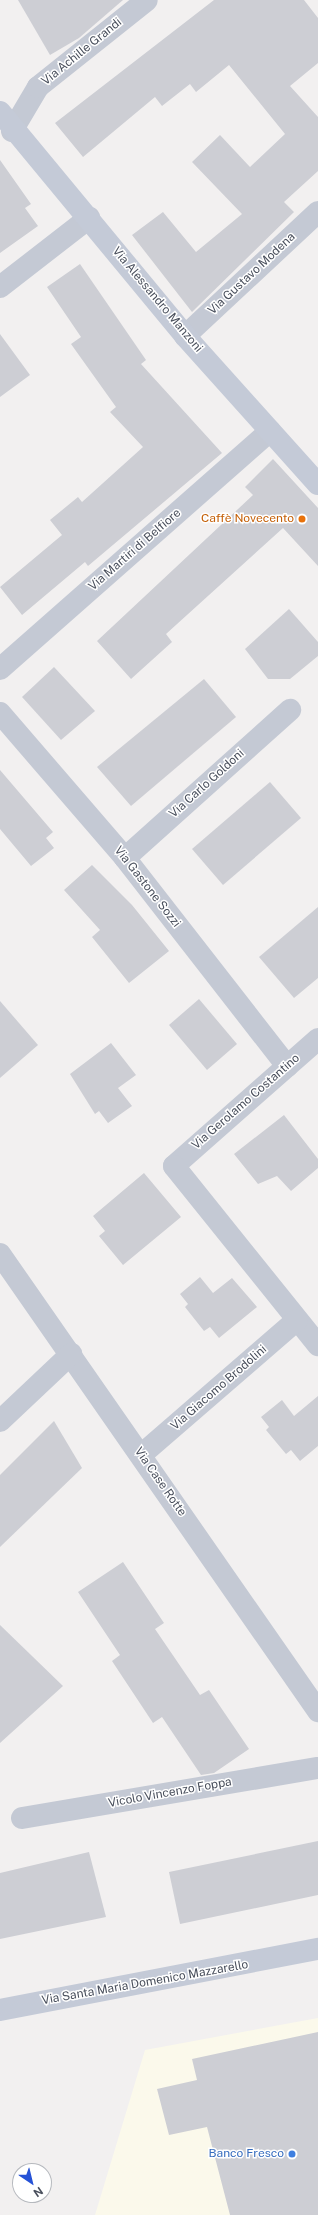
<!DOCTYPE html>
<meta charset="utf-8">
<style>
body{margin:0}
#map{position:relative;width:318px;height:2215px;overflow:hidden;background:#f2f0f0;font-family:"Public Sans",sans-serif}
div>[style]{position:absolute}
.commercial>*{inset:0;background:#fbf9eb}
.building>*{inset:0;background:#cdced4}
.street>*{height:22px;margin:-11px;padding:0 11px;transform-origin:11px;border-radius:11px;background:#c4c9d4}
.secondary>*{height:22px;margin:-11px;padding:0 11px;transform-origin:11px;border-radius:11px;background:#c4cad7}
.dots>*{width:11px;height:11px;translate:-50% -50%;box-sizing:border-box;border:2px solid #fff;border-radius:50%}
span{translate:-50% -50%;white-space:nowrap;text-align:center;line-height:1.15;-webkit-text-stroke:3px #fff;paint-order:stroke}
.street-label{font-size:12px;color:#494f5c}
.food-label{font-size:12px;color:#c56008}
.right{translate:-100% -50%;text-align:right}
.shop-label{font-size:12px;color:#366cbe}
.north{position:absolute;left:12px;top:2163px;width:40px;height:40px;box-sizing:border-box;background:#fff;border:1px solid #b6b9be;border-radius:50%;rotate:145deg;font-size:11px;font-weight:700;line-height:16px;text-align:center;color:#494f5c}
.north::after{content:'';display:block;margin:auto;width:14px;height:18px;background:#2652d6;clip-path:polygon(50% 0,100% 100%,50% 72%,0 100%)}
</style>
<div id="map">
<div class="commercial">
<i style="clip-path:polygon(318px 2018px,318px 2215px,95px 2215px,145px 2050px)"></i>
</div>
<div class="building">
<i style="clip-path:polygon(18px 0,123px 0,79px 38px,50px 55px)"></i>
<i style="clip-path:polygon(214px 0,304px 0,318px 18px,318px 63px,290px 86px,318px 117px,318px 171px,284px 202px,294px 212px,192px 312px,132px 235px,163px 212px,196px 252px,242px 214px,192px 162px,220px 135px,250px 167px,285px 134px,229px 65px,196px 92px,190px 84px,162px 106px,155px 97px,83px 157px,55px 123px)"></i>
<i style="clip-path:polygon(0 160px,31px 204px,25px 208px,38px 226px,0 253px)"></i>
<i style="clip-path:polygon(80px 264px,146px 360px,141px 364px,222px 453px,88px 566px,85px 562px,22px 615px,0 587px,62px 535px,50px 520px,78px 497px,82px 502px,143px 447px,110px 412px,116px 407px,71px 344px,81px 337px,47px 287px)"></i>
<i style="clip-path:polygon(0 334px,30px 375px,0 397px)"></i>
<i style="clip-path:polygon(273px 459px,318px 508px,318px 566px,283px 528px,166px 634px,172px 642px,131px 679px,97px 641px,253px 495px,245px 487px)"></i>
<i style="clip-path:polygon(289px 609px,318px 642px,318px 656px,290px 679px,268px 679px,245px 649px)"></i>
<i style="clip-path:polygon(54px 667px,95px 711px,61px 740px,22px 697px)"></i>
<i style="clip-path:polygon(204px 679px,236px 717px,131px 806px,97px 767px)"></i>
<i style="clip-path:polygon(0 770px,53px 832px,46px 838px,54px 848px,31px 866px,0 829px)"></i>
<i style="clip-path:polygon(270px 782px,301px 818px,223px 885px,192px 849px)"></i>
<i style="clip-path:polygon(92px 865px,132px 905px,169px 951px,129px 983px,92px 937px,100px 930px,64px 890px)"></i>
<i style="clip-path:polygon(318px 907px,318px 978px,294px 998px,259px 957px)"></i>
<i style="clip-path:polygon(199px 999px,237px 1044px,207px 1070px,169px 1025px)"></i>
<i style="clip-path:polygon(0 1001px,38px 1045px,0 1078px)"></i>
<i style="clip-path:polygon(111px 1043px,136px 1075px,118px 1088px,132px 1106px,108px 1123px,99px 1111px,95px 1114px,70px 1074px)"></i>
<i style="clip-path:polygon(284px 1115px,318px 1159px,318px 1168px,291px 1191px,277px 1176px,258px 1184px,234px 1154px)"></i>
<i style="clip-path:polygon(144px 1173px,181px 1217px,123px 1265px,99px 1236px,105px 1231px,93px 1216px)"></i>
<i style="clip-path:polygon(200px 1277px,213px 1293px,232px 1278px,257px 1307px,219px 1338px,210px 1327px,204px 1331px,185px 1307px,188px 1304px,180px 1294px)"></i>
<i style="clip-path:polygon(318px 1396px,318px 1446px,300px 1461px,291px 1450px,286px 1454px,266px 1430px,269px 1427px,261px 1417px,282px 1400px,294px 1416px)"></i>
<i style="clip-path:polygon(54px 1421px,82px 1468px,0 1547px,0 1475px)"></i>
<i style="clip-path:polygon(123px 1562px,164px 1623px,155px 1629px,200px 1695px,209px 1690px,249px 1749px,214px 1773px,201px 1775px,162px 1717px,153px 1723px,112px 1661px,120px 1655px,78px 1592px)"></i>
<i style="clip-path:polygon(0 1625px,63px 1686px,0 1743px)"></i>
<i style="clip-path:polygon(318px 1841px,318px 1895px,180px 1924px,169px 1872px)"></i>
<i style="clip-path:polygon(89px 1852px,106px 1917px,0 1939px,0 1873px)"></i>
<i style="clip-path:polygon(318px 2032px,318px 2215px,230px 2215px,207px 2127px,169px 2135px,157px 2089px,197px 2080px,192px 2059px)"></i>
</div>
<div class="street">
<i style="left:12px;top:131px;width:51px;rotate:-59.4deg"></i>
<i style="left:38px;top:87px;width:139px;rotate:-38.6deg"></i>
<i style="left:0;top:287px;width:113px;rotate:-37.8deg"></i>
<i style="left:185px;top:336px;width:182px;rotate:-43deg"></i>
<i style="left:0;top:669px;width:360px;rotate:-41.4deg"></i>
<i style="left:0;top:713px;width:191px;rotate:49.2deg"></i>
<i style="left:125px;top:858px;width:264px;rotate:52.1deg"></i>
<i style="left:125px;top:858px;width:222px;rotate:-41.9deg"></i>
<i style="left:318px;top:1039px;width:192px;rotate:138.6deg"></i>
<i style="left:174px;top:1166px;width:230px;rotate:51.2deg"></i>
<i style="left:0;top:1254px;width:557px;rotate:55.17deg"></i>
<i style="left:0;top:1421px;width:98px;rotate:-43.3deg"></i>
<i style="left:141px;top:1455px;width:206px;rotate:-40.9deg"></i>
<i style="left:22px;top:1818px;width:300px;rotate:-9.6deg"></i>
</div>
<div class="secondary">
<i style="left:0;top:112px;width:291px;rotate:50.4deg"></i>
<i style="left:185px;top:336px;width:199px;rotate:48.1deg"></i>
<i style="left:0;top:2010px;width:324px;rotate:-10.9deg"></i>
</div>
<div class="dots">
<i style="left:302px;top:519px;background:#e8710a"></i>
<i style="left:292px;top:2154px;background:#3f7fe0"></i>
</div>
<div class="street-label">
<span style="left:82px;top:52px;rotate:-39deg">Via Achille Grandi</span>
<span style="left:252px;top:274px;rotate:-43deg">Via Gustavo Modena</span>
<span style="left:157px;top:300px;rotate:50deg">Via Alessandro Manzoni</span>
<span style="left:135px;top:550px;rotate:-41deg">Via Martiri di Belfiore</span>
<span style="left:207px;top:784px;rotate:-42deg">Via Carlo Goldoni</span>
<span style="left:147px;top:887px;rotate:52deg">Via Gastone Sozzi</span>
<span style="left:246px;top:1102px;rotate:-41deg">Via Gerolamo Costantino</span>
<span style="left:219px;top:1388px;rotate:-41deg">Via Giacomo Brodolini</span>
<span style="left:160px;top:1482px;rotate:55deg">Via Case Rotte</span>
<span style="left:170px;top:1793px;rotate:-10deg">Vicolo Vincenzo Foppa</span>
<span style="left:145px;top:1983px;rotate:-10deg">Via Santa Maria Domenico Mazzarello</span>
</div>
<div class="food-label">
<span class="right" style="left:294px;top:519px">Caffè Novecento</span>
</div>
<div class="shop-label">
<span class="right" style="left:284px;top:2154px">Banco Fresco</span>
</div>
<div class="north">N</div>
</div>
